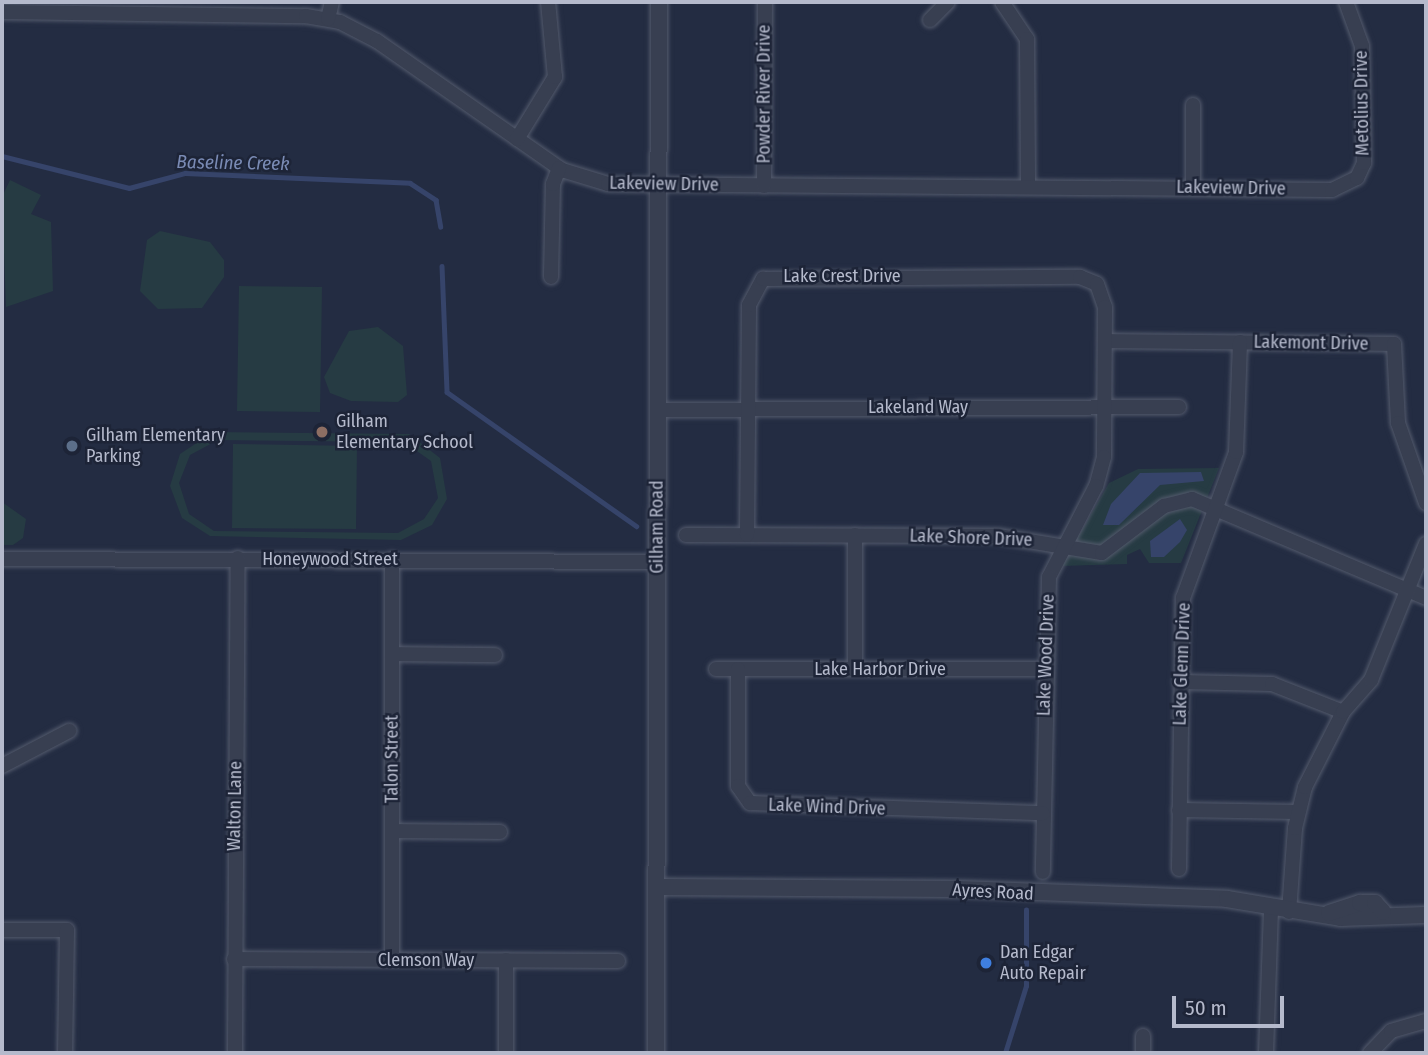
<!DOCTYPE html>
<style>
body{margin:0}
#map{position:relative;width:1428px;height:1055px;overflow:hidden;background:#232c42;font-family:"Fira Sans Condensed",sans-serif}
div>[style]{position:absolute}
.green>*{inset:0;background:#263b43}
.water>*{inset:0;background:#36446a}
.stream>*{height:4.5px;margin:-2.25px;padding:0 2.25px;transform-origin:2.25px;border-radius:2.25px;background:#36446a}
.roads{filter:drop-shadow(0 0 2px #535a6c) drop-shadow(0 0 2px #535a6c)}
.minor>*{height:14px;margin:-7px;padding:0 7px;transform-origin:7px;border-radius:7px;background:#383f51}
.tertiary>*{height:16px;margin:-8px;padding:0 8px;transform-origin:8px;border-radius:8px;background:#383f51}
.dots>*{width:19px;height:19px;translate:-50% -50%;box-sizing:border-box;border:4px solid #1d2437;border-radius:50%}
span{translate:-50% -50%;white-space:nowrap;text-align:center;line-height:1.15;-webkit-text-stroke:5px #1d2437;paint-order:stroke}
.street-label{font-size:18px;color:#b5bacc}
.poi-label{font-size:18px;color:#b5bacc}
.left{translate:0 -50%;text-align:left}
.water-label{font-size:19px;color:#7a8bb5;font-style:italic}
.frame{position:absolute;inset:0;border:4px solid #b5bacc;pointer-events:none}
.scale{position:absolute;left:1172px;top:996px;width:112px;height:32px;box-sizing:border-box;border:4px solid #b5bacc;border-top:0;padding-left:9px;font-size:21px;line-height:24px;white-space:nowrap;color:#b5bacc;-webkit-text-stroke:5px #1d2437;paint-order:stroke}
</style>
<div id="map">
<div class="green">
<i style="clip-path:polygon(10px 180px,41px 195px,31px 214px,51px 222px,53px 291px,6px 307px,2px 197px)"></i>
<i style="clip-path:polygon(160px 231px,210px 242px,224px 260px,224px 277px,202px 308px,158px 309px,140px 291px,147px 240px)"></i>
<i style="clip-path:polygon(239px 286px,322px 287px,320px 412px,237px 411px)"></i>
<i style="clip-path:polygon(378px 327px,403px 346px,407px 395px,398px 402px,351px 401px,330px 393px,324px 377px,349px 331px)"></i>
<i style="clip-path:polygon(evenodd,213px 432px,409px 434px,440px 458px,447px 499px,432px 525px,401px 540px,210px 536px,182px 518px,170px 486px,180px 454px,213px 432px,218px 440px,404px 442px,431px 461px,438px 498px,424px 519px,398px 533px,214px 531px,189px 514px,179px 483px,190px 455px,218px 440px)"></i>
<i style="clip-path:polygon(233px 444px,357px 446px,356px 529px,232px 528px)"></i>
<i style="clip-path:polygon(1219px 468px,1181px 563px,1149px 563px,1140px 549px,1127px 555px,1127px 564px,1061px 566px,1109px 483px,1138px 469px)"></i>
<i style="clip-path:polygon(2px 502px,26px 519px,23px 538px,13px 545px,2px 545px)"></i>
</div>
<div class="water">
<i style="clip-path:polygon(1201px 472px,1204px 481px,1160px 485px,1119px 525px,1103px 525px,1111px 504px,1140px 473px)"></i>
<i style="clip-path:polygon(1180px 519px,1187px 530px,1180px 542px,1164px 557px,1151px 557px,1150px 541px)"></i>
</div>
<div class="stream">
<i style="left:2px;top:156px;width:131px;rotate:14.1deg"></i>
<i style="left:129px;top:188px;width:58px;rotate:-15deg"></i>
<i style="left:185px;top:173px;width:225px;rotate:2.5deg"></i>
<i style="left:410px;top:183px;width:31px;rotate:33deg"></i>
<i style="left:436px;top:200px;width:27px;rotate:80deg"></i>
<i style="left:442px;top:266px;width:126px;rotate:87.7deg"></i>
<i style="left:447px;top:392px;width:232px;rotate:35.3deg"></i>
<i style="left:1005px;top:1053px;width:70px;rotate:-72.6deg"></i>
<i style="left:1026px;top:986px;width:76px;rotate:-90deg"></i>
</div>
<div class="roads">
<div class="minor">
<i style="left:1002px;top:2px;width:45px;rotate:56deg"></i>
<i style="left:1027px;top:39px;width:148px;rotate:89.6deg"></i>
<i style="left:2px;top:12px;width:304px;rotate:0.8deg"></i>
<i style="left:306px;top:16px;width:35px;rotate:10deg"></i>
<i style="left:340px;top:22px;width:42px;rotate:27.2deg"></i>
<i style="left:377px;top:41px;width:226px;rotate:34.9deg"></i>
<i style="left:562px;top:170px;width:48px;rotate:16.9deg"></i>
<i style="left:608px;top:184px;width:724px;rotate:0.47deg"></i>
<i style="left:1332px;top:190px;width:28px;rotate:-26deg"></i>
<i style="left:1357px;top:178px;width:17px;rotate:-65deg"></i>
<i style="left:1364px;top:163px;width:117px;rotate:-91deg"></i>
<i style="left:1362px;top:46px;width:47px;rotate:-110deg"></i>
<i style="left:328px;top:19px;width:17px;rotate:-77deg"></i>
<i style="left:930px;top:20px;width:25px;rotate:-45deg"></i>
<i style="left:1193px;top:105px;width:83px;rotate:90deg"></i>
<i style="left:517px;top:139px;width:73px;rotate:-58.5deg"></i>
<i style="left:555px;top:77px;width:75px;rotate:-95.3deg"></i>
<i style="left:764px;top:186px;width:184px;rotate:-89.7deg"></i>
<i style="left:551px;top:277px;width:93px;rotate:-88.8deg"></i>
<i style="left:553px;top:184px;width:17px;rotate:-69deg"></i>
<i style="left:1105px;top:341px;width:289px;rotate:0.6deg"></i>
<i style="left:1394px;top:344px;width:79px;rotate:87.1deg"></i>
<i style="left:1398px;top:423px;width:85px;rotate:70.7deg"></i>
<i style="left:658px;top:410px;width:521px;rotate:-0.33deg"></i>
<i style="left:686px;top:535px;width:312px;rotate:0.2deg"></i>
<i style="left:998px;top:536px;width:105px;rotate:9.3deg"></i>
<i style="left:1102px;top:553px;width:78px;rotate:-37.2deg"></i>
<i style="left:1164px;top:506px;width:29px;rotate:-14deg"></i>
<i style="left:1192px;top:499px;width:254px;rotate:22.9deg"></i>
<i style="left:747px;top:535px;width:230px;rotate:-89.5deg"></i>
<i style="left:749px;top:305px;width:30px;rotate:-62deg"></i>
<i style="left:763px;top:279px;width:317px;rotate:-0.4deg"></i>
<i style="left:1080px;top:277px;width:18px;rotate:22deg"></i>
<i style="left:1097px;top:284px;width:24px;rotate:71deg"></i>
<i style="left:1105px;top:307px;width:150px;rotate:90.4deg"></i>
<i style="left:1104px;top:457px;width:30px;rotate:105deg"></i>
<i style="left:1096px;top:486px;width:102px;rotate:117.3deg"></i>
<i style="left:1049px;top:577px;width:295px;rotate:91.2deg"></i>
<i style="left:855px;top:535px;width:134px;rotate:90deg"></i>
<i style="left:2px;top:559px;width:655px;rotate:0.26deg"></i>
<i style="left:392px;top:654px;width:103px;rotate:0.6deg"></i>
<i style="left:716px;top:669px;width:328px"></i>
<i style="left:738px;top:669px;width:117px;rotate:90deg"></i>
<i style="left:738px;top:786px;width:21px;rotate:55deg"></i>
<i style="left:750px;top:803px;width:293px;rotate:2deg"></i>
<i style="left:1180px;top:682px;width:92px;rotate:1.2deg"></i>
<i style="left:1272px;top:684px;width:76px;rotate:21.5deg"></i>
<i style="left:2px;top:766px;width:76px;rotate:-27.6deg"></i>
<i style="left:1179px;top:810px;width:119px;rotate:1deg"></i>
<i style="left:392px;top:831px;width:108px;rotate:0.5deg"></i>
<i style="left:1179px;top:869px;width:271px;rotate:-89.2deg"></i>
<i style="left:1183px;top:598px;width:155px;rotate:-70deg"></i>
<i style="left:1236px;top:452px;width:110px;rotate:-87.9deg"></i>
<i style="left:1289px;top:912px;width:84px;rotate:-85.9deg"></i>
<i style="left:1295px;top:828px;width:42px;rotate:-76.3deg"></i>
<i style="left:1305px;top:787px;width:84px;rotate:-63.1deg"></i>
<i style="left:1343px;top:712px;width:43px;rotate:-48.8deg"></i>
<i style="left:1371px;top:680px;width:147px;rotate:-68deg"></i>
<i style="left:2px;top:930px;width:65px"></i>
<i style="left:67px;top:930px;width:123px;rotate:90.9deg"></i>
<i style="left:234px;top:959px;width:384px;rotate:0.3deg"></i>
<i style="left:392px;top:960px;width:401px;rotate:-90deg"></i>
<i style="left:506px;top:960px;width:93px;rotate:90deg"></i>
<i style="left:1143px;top:1036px;width:17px;rotate:90deg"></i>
<i style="left:235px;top:1053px;width:495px;rotate:-89.7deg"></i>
<i style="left:1266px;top:1053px;width:146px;rotate:-88deg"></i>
<i style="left:1370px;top:1053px;width:30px;rotate:-46deg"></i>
<i style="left:1391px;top:1031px;width:36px;rotate:-16deg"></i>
</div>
<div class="tertiary">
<i style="left:656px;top:887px;width:302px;rotate:0.4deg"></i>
<i style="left:958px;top:889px;width:269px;rotate:2.1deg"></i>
<i style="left:1227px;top:899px;width:115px;rotate:9.5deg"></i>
<i style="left:1340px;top:918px;width:86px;rotate:-2deg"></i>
<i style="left:1329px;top:913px;width:33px;rotate:-18deg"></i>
<i style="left:1360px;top:903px;width:15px"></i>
<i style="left:1375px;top:903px;width:12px;rotate:48deg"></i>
<i style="left:656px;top:1053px;width:1051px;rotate:-89.84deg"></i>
</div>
</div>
<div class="dots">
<i style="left:322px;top:432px;background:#8d6e63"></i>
<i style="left:72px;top:446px;background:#5c6f8a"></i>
<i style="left:986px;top:963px;background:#3f7fe0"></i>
</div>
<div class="street-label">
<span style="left:764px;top:94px;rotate:-90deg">Powder River Drive</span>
<span style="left:1362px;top:103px;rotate:-91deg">Metolius Drive</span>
<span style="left:664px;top:184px;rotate:1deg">Lakeview Drive</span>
<span style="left:1231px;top:188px;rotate:1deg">Lakeview Drive</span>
<span style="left:842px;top:276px">Lake Crest Drive</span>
<span style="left:1311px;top:343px;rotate:1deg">Lakemont Drive</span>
<span style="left:918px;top:407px">Lakeland Way</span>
<span style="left:657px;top:527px;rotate:-90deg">Gilham Road</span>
<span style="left:971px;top:538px;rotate:2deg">Lake Shore Drive</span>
<span style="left:330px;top:559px">Honeywood Street</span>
<span style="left:1046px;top:655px;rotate:-88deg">Lake Wood Drive</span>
<span style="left:1182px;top:664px;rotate:-88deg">Lake Glenn Drive</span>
<span style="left:880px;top:669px">Lake Harbor Drive</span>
<span style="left:392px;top:759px;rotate:-90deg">Talon Street</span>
<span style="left:235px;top:806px;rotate:-89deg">Walton Lane</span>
<span style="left:827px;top:807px;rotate:2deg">Lake Wind Drive</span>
<span style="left:993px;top:892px;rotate:3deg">Ayres Road</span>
<span style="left:426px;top:960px">Clemson Way</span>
</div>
<div class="poi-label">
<span class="left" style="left:336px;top:432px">Gilham<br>Elementary School</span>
<span class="left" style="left:86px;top:446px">Gilham Elementary<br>Parking</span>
<span class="left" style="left:1000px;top:963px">Dan Edgar<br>Auto Repair</span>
</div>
<div class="water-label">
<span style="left:233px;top:163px;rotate:1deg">Baseline Creek</span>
</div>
<div class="frame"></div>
<div class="scale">50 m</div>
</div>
